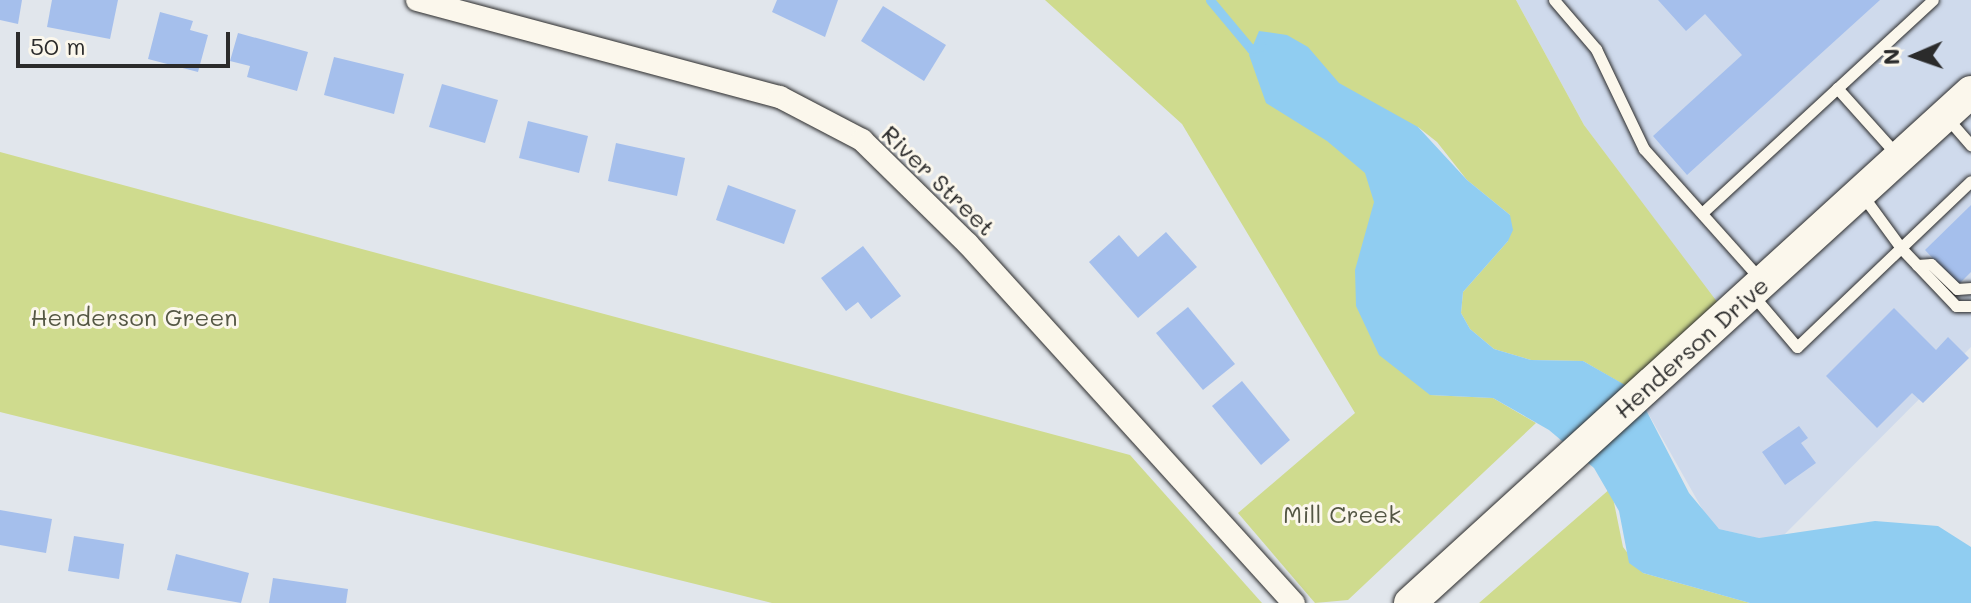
<!DOCTYPE html>
<style>
body{margin:0}
#map{position:relative;width:1971px;height:603px;overflow:hidden;background:#e1e6ec;font-family:Mali,sans-serif}
div>[style]{position:absolute}
.built>*{inset:0;background:#cfdaec}
.green>*{inset:0;background:#cfdb8e}
.water>*{inset:0;background:#90cdf1}
.stream>*{height:9px;margin:-4.5px;padding:0 4.5px;transform-origin:4.5px;border-radius:4.5px;background:#90cdf1}
.building>*{inset:0;background:#a5bfec}
.roads{filter:drop-shadow(0 0 2px #2b2b2b) drop-shadow(0 0 2px #2b2b2b)}
.lane>*{height:11px;margin:-5.5px;padding:0 5.5px;transform-origin:5.5px;border-radius:5.5px;background:#fbf7ec}
.street>*{height:22px;margin:-11px;padding:0 11px;transform-origin:11px;border-radius:11px;background:#fbf7ec}
.secondary>*{height:32px;margin:-16px;padding:0 16px;transform-origin:16px;border-radius:16px;background:#fbf7ec}
span{translate:-50% -50%;white-space:nowrap;text-align:center;line-height:1.15;-webkit-text-stroke:6px #fbf7ec;paint-order:stroke}
.street-label{font-size:24px;color:#2b2b2b}
.park-label{font-size:24px;color:#545744}
.north{position:absolute;left:1875px;top:16px;width:80px;height:80px;-webkit-text-stroke:6px #fbf7ec;paint-order:stroke;rotate:268deg;font-size:22px;font-weight:700;line-height:32px;text-align:center;color:#2b2b2b}
.north::after{content:'';display:block;margin:auto;width:28px;height:36px;background:#2b2b2b;clip-path:polygon(50% 0,100% 100%,50% 72%,0 100%)}
.scale{position:absolute;left:16px;top:32px;width:214px;height:36px;box-sizing:border-box;border:4px solid #2b2b2b;border-top:0;padding-left:10px;font-size:24px;line-height:28px;white-space:nowrap;color:#2b2b2b;-webkit-text-stroke:6px #fbf7ec;paint-order:stroke}
</style>
<div id="map">
<div class="built">
<i style="clip-path:polygon(1516px 0,1971px 0,1971px 347px,1782px 537px,1758px 538px,1719px 529px,1709px 521px,1644px 406px,1726px 315px,1584px 125px)"></i>
</div>
<div class="green">
<i style="clip-path:polygon(1045px 0,1516px 0,1584px 125px,1727px 315px,1626px 386px,1583px 361px,1531px 360px,1494px 349px,1470px 329px,1461px 313px,1463px 292px,1508px 241px,1510px 215px,1467px 180px,1437px 142px,1418px 127px,1430px 395px,1493px 398px,1536px 423px,1348px 600px,1315px 603px,1238px 513px,1355px 413px,1182px 124px)"></i>
<i style="clip-path:polygon(0 152px,1130px 455px,1262px 603px,772px 603px,0 412px)"></i>
<i style="clip-path:polygon(1611px 488px,1623px 547px,1643px 573px,1750px 603px,1479px 603px)"></i>
</div>
<div class="water">
<i style="clip-path:polygon(1259px 31px,1287px 35px,1308px 47px,1339px 83px,1418px 127px,1467px 180px,1510px 215px,1513px 230px,1508px 241px,1463px 292px,1461px 313px,1470px 329px,1494px 349px,1531px 360px,1583px 361px,1625px 385px,1644px 406px,1689px 493px,1719px 529px,1759px 538px,1875px 521px,1938px 526px,1971px 547px,1971px 603px,1750px 603px,1643px 573px,1629px 563px,1619px 511px,1594px 468px,1549px 430px,1493px 398px,1430px 395px,1379px 355px,1356px 306px,1355px 270px,1374px 202px,1365px 173px,1327px 141px,1266px 103px,1249px 55px)"></i>
</div>
<div class="stream">
<i style="left:1210px;top:0;width:64px;rotate:50.1deg"></i>
<i style="left:1251px;top:49px;width:11px;rotate:-15deg"></i>
</div>
<div class="building">
<i style="clip-path:polygon(0 0,22px 0,18px 24px,0 20px)"></i>
<i style="clip-path:polygon(52px 0,118px 0,110px 39px,47px 27px)"></i>
<i style="clip-path:polygon(777px 0,838px 0,825px 37px,772px 12px)"></i>
<i style="clip-path:polygon(1658px 0,1880px 0,1687px 175px,1653px 136px,1742px 55px,1705px 14px,1686px 31px)"></i>
<i style="clip-path:polygon(883px 6px,946px 45px,924px 81px,861px 41px)"></i>
<i style="clip-path:polygon(160px 12px,193px 21px,190px 30px,208px 35px,198px 72px,148px 59px)"></i>
<i style="clip-path:polygon(238px 33px,308px 52px,297px 91px,247px 77px,250px 66px,230px 61px)"></i>
<i style="clip-path:polygon(334px 57px,404px 74px,394px 114px,324px 95px)"></i>
<i style="clip-path:polygon(442px 84px,498px 100px,485px 143px,429px 127px)"></i>
<i style="clip-path:polygon(528px 121px,588px 136px,579px 173px,519px 158px)"></i>
<i style="clip-path:polygon(616px 143px,685px 158px,677px 196px,608px 181px)"></i>
<i style="clip-path:polygon(728px 185px,796px 210px,784px 244px,716px 220px)"></i>
<i style="clip-path:polygon(1971px 205px,1971px 272px,1958px 285px,1925px 250px)"></i>
<i style="clip-path:polygon(1166px 232px,1197px 267px,1138px 318px,1089px 262px,1119px 235px,1138px 257px)"></i>
<i style="clip-path:polygon(863px 246px,901px 296px,871px 319px,858px 302px,846px 311px,821px 278px)"></i>
<i style="clip-path:polygon(1188px 307px,1235px 364px,1203px 390px,1156px 333px)"></i>
<i style="clip-path:polygon(1894px 308px,1936px 350px,1948px 337px,1969px 358px,1923px 403px,1912px 393px,1877px 428px,1826px 376px)"></i>
<i style="clip-path:polygon(1242px 381px,1290px 440px,1261px 465px,1212px 406px)"></i>
<i style="clip-path:polygon(1799px 426px,1808px 438px,1801px 443px,1816px 463px,1785px 485px,1762px 452px)"></i>
<i style="clip-path:polygon(0 510px,52px 519px,46px 553px,0 545px)"></i>
<i style="clip-path:polygon(74px 536px,124px 544px,119px 579px,68px 571px)"></i>
<i style="clip-path:polygon(176px 554px,249px 573px,241px 603px,167px 590px)"></i>
<i style="clip-path:polygon(273px 578px,348px 589px,346px 603px,269px 603px)"></i>
</div>
<div class="roads">
<div class="lane">
<i style="left:1554px;top:0;width:65px;rotate:49.4deg"></i>
<i style="left:1596px;top:49px;width:111px;rotate:64.4deg"></i>
<i style="left:1644px;top:149px;width:176px;rotate:48.2deg"></i>
<i style="left:1837px;top:88px;width:93px;rotate:48.1deg"></i>
<i style="left:1948px;top:119px;width:35px;rotate:49deg"></i>
<i style="left:1863px;top:196px;width:64px;rotate:53.8deg"></i>
<i style="left:1901px;top:248px;width:80px;rotate:46.5deg"></i>
<i style="left:1956px;top:306px;width:15px"></i>
<i style="left:1702px;top:213px;width:314px;rotate:-42.7deg"></i>
<i style="left:1917px;top:265px;width:14px;rotate:-4deg"></i>
<i style="left:1931px;top:264px;width:36px;rotate:44deg"></i>
<i style="left:1957px;top:289px;width:14px;rotate:-4deg"></i>
<i style="left:1751px;top:293px;width:71px;rotate:49.6deg"></i>
<i style="left:1797px;top:347px;width:240px;rotate:-43.7deg"></i>
</div>
<div class="street">
<i style="left:417px;top:0;width:376px;rotate:15deg"></i>
<i style="left:780px;top:97px;width:93px;rotate:27.7deg"></i>
<i style="left:862px;top:140px;width:148px;rotate:44.5deg"></i>
<i style="left:968px;top:244px;width:485px;rotate:47.8deg"></i>
</div>
<div class="secondary">
<i style="left:1410px;top:603px;width:759px;rotate:-42.33deg"></i>
</div>
</div>
<div class="street-label">
<span style="left:939px;top:180px;rotate:44deg">River Street</span>
<span style="left:1691px;top:347px;rotate:-42deg">Henderson Drive</span>
</div>
<div class="park-label">
<span style="left:134px;top:317px">Henderson Green</span>
<span style="left:1342px;top:514px">Mill Creek</span>
</div>
<div class="north">N</div>
<div class="scale">50 m</div>
</div>
